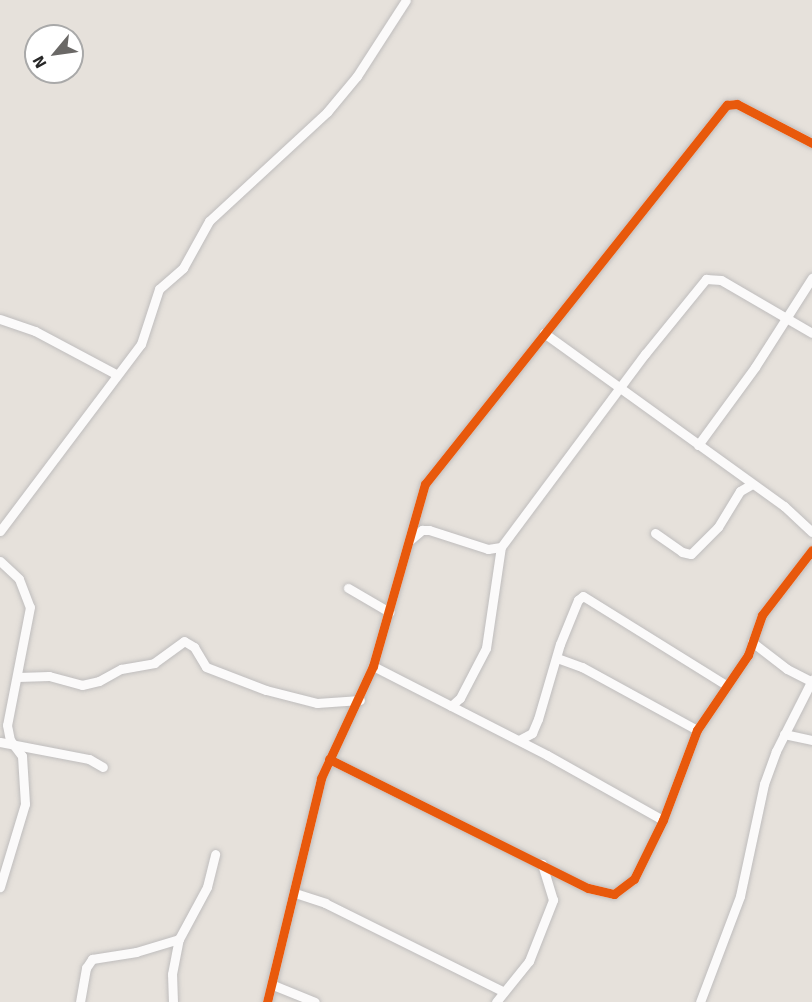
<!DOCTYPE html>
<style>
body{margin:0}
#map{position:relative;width:812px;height:1002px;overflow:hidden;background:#e6e1db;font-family:Signika,sans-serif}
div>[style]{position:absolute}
.roads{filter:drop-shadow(0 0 2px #bfbdbd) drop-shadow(0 0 2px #bfbdbd)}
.street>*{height:9px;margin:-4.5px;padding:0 4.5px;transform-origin:4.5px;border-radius:4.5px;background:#fbfafa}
.cycleway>*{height:9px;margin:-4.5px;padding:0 4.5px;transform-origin:4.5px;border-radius:4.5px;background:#e8590c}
span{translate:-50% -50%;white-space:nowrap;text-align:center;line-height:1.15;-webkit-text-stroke:4.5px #fff;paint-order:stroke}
.north{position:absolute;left:24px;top:24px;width:60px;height:60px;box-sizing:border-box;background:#fff;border:2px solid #a9a9a9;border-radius:50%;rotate:241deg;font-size:16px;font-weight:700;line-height:24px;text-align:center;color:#272727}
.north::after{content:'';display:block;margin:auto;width:21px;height:27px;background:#6a6866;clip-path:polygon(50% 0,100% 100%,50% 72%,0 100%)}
</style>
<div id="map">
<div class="roads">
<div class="street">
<i style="left:0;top:319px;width:37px;rotate:19deg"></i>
<i style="left:35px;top:331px;width:92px;rotate:28deg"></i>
<i style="left:544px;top:333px;width:296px;rotate:35.8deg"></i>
<i style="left:784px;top:506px;width:38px;rotate:43deg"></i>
<i style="left:698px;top:445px;width:97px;rotate:-53.8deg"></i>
<i style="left:755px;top:367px;width:106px;rotate:-57.4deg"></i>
<i style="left:0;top:531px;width:234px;rotate:-53deg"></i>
<i style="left:141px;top:344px;width:58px;rotate:-71.9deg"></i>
<i style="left:159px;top:289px;width:32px;rotate:-41deg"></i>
<i style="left:183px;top:268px;width:54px;rotate:-61deg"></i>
<i style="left:209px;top:221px;width:161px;rotate:-42.7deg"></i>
<i style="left:327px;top:112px;width:47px;rotate:-50.2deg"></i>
<i style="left:357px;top:76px;width:90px;rotate:-57.2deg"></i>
<i style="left:655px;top:533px;width:33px;rotate:35deg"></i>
<i style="left:682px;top:552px;width:9px;rotate:13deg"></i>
<i style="left:691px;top:554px;width:38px;rotate:-45deg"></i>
<i style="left:718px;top:527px;width:42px;rotate:-58.6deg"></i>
<i style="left:740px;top:491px;width:14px;rotate:-30deg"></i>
<i style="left:410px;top:540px;width:16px;rotate:-40deg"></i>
<i style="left:422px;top:530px;width:7px"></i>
<i style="left:429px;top:530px;width:62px;rotate:17.9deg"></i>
<i style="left:488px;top:549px;width:13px;rotate:-9deg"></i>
<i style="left:501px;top:547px;width:241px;rotate:-53.3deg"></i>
<i style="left:645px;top:354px;width:97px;rotate:-50.9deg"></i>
<i style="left:706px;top:279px;width:15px;rotate:4deg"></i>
<i style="left:721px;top:280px;width:105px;rotate:30.2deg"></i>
<i style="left:0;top:561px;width:26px;rotate:43deg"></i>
<i style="left:19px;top:579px;width:30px;rotate:69deg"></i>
<i style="left:30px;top:607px;width:120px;rotate:101deg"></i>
<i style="left:7px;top:725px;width:15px;rotate:79deg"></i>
<i style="left:10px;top:740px;width:20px;rotate:53deg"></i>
<i style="left:22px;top:756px;width:48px;rotate:86.4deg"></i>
<i style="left:25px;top:804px;width:87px;rotate:106.8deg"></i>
<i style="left:348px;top:588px;width:48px;rotate:30.3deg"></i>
<i style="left:752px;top:642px;width:44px;rotate:37.6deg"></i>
<i style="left:787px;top:669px;width:27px;rotate:27deg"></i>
<i style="left:557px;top:658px;width:27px;rotate:20deg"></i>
<i style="left:582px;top:667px;width:131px;rotate:28.7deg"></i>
<i style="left:373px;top:666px;width:195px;rotate:27.1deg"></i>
<i style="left:547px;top:755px;width:133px;rotate:29.3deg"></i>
<i style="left:18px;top:677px;width:31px;rotate:-2deg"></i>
<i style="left:49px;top:676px;width:34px;rotate:15deg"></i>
<i style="left:82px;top:685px;width:17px;rotate:-13deg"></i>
<i style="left:99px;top:681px;width:25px;rotate:-29deg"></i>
<i style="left:121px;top:669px;width:34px;rotate:-10deg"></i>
<i style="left:154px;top:663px;width:37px;rotate:-36deg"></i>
<i style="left:184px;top:641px;width:12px;rotate:31deg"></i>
<i style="left:194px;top:647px;width:23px;rotate:59deg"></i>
<i style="left:206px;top:667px;width:64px;rotate:21deg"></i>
<i style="left:266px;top:690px;width:53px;rotate:14.3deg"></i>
<i style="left:317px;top:703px;width:43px;rotate:-4deg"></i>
<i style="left:451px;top:706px;width:12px;rotate:-42deg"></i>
<i style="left:460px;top:698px;width:56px;rotate:-62.5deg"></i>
<i style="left:486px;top:648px;width:102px;rotate:-81.6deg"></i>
<i style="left:784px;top:734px;width:29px;rotate:12deg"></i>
<i style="left:519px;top:740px;width:15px;rotate:-28deg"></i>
<i style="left:532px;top:733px;width:15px;rotate:-67deg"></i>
<i style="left:538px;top:719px;width:78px;rotate:-73.7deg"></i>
<i style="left:560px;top:644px;width:48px;rotate:-67.8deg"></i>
<i style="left:578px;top:600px;width:6px;rotate:-39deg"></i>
<i style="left:583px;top:596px;width:168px;rotate:31.9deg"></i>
<i style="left:0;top:742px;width:91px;rotate:10.8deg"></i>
<i style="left:89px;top:759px;width:16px;rotate:30deg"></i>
<i style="left:329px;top:759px;width:289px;rotate:26.5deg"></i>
<i style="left:588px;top:888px;width:27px;rotate:13deg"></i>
<i style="left:614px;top:894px;width:25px;rotate:-37deg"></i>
<i style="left:634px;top:879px;width:66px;rotate:-63.8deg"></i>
<i style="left:663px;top:820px;width:96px;rotate:-69.3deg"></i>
<i style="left:697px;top:730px;width:91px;rotate:-55.8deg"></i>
<i style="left:748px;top:655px;width:42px;rotate:-70.7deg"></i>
<i style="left:762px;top:615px;width:82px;rotate:-52.4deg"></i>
<i style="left:295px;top:893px;width:32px;rotate:18deg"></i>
<i style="left:325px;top:903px;width:198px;rotate:26.4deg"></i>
<i style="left:273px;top:985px;width:45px;rotate:22deg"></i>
<i style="left:80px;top:1002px;width:35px;rotate:-80deg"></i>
<i style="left:86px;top:968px;width:11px;rotate:-56deg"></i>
<i style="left:92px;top:959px;width:45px;rotate:-9deg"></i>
<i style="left:136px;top:952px;width:45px;rotate:-16.8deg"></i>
<i style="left:173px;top:1002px;width:28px;rotate:-92deg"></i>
<i style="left:172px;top:974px;width:36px;rotate:-79deg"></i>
<i style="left:179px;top:939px;width:59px;rotate:-61.7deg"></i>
<i style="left:207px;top:887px;width:34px;rotate:-76deg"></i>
<i style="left:267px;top:1002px;width:230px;rotate:-76.4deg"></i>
<i style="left:321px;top:778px;width:123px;rotate:-65.1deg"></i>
<i style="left:373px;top:666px;width:189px;rotate:-74.1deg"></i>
<i style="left:425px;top:484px;width:485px;rotate:-51.5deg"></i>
<i style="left:727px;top:105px;width:10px;rotate:-6deg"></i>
<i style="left:737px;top:104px;width:85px;rotate:27.5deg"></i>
<i style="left:496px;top:1002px;width:53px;rotate:-51.2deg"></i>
<i style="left:529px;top:961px;width:66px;rotate:-68.5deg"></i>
<i style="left:553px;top:900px;width:38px;rotate:-107deg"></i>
<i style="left:700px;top:1002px;width:113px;rotate:-69.3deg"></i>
<i style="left:740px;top:896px;width:115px;rotate:-77.9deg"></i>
<i style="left:764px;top:784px;width:35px;rotate:-70deg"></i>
<i style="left:776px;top:751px;width:80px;rotate:-63.1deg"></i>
</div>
</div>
<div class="cycleway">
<i style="left:329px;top:759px;width:289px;rotate:26.5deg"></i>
<i style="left:588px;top:888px;width:27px;rotate:13deg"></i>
<i style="left:614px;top:894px;width:25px;rotate:-37deg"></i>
<i style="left:634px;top:879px;width:66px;rotate:-63.8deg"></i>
<i style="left:663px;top:820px;width:96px;rotate:-69.3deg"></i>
<i style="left:697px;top:730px;width:91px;rotate:-55.8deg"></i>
<i style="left:748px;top:655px;width:42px;rotate:-70.7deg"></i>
<i style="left:762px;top:615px;width:82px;rotate:-52.4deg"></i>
<i style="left:267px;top:1002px;width:230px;rotate:-76.4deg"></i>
<i style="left:321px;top:778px;width:123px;rotate:-65.1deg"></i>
<i style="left:373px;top:666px;width:189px;rotate:-74.1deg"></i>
<i style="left:425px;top:484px;width:485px;rotate:-51.5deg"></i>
<i style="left:727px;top:105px;width:10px;rotate:-6deg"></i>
<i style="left:737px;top:104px;width:85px;rotate:27.5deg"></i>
</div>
<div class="north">N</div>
</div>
